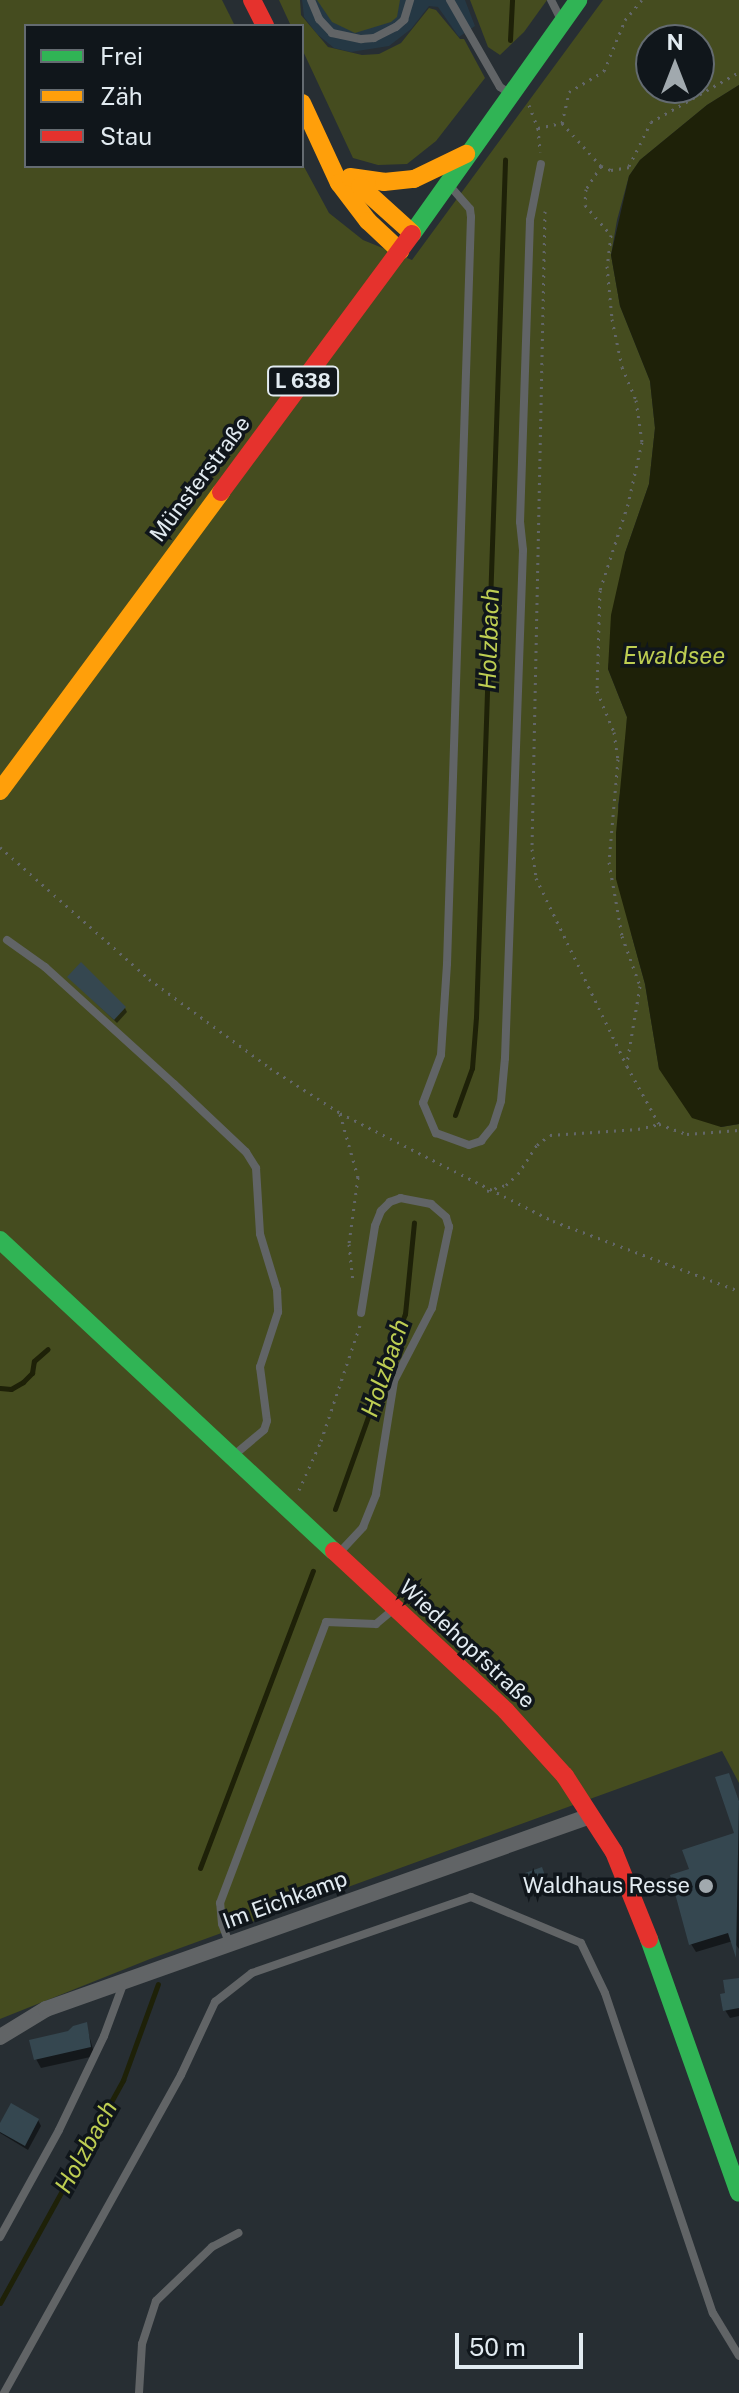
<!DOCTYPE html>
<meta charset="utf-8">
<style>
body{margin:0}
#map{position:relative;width:739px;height:2393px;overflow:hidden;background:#272e33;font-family:"Public Sans",sans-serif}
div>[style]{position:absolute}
.built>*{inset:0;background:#253844}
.green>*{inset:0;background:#454c1f}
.water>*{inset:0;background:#1e2108}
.shadow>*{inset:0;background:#0007}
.stream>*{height:5px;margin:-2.5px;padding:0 2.5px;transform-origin:2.5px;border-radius:2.5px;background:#1e2108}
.building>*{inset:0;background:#354750}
.path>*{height:3px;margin-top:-1.5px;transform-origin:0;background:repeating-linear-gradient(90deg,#636769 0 2px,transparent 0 8px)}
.lane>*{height:8px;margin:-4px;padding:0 4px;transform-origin:4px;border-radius:4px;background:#616466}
.street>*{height:16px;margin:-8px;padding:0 8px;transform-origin:8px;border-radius:8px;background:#616466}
.fast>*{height:18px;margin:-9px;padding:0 9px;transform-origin:9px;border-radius:9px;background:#30b455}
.slow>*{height:18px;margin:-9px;padding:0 9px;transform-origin:9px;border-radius:9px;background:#ff9f0a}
.jam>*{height:18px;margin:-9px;padding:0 9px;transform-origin:9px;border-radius:9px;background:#e5322d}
.dots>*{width:22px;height:22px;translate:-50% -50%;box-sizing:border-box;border:4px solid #10161b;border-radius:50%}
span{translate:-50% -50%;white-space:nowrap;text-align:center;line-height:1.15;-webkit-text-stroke:7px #10161b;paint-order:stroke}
.shield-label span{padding:2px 6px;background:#10161b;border:2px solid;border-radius:6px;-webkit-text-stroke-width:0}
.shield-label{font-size:20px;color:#e2ebf1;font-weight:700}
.street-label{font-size:22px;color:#e2ebf1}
.poi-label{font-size:22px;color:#e2ebf1}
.right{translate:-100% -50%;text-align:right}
.water-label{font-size:24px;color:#bece52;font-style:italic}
.legend{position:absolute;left:24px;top:24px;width:280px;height:144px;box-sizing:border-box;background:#10161b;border:2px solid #646b71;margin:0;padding:10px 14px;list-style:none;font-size:24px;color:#e2ebf1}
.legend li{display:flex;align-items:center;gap:16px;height:40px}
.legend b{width:40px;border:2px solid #646b71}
.north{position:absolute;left:635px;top:24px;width:80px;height:80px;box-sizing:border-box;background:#10161b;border:2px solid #646b71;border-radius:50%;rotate:0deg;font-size:22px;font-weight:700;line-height:32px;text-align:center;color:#e2ebf1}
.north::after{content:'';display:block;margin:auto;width:28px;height:36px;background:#a1a9ae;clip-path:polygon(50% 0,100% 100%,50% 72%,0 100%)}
.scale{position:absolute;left:455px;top:2333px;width:128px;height:36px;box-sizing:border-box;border:4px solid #e2ebf1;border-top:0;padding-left:10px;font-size:24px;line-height:28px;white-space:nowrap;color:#e2ebf1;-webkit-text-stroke:6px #10161b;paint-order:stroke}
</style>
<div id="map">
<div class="built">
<i style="clip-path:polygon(302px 0,465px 0,475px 26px,459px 37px,438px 7px,429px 6px,411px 29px,389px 46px,351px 52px,334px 48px,317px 34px,304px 17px)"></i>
</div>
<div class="green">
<i style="clip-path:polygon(evenodd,0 0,222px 0,235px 26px,26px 26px,26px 166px,302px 166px,302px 163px,329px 213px,363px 240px,412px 260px,603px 0,739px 0,739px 85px,707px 105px,640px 160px,629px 176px,617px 220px,611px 255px,620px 306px,650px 381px,655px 428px,649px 484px,625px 553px,608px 669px,627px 717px,625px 765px,618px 805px,631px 933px,645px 984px,659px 1068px,721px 1127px,739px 1124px,739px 1783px,722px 1751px,150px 1959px,0 2019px,0 0,651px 40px,699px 40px,699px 88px,651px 88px,651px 40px)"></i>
<i style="clip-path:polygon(279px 0,300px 0,301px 15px,328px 47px,362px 55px,379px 54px,401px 43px,429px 8px,436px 10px,460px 39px,464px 39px,485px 78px,436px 141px,407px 164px,378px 165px,353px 158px,302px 49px,302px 26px,291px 26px)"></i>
<i style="clip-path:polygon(317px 0,400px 0,397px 17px,391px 22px,355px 33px,332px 22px)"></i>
<i style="clip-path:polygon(470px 0,547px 0,524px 32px,500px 55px,488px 47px)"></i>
</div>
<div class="water">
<i style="clip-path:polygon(739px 85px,739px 1124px,721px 1127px,692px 1118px,659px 1069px,645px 984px,616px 879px,616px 833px,627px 717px,608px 669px,611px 615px,625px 553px,649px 484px,655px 428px,650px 381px,620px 306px,611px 255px,629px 176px,640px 160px,707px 105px)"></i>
</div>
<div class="shadow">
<i style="clip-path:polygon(69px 977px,125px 1008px,127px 1012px,117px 1023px)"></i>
<i style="clip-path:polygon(728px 1775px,739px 1801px,739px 1949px,733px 1941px,696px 1952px,691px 1944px,691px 1870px,736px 1834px)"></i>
<i style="clip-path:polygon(739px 1980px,739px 2016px,730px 2018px,725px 2010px)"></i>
<i style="clip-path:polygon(86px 2025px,95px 2056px,41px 2068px,36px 2059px)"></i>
<i style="clip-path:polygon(38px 2120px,41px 2126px,28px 2150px,0 2133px,0 2127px)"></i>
</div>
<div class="stream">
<i style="left:510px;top:40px;width:40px;rotate:-87.1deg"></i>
<i style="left:455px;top:1115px;width:50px;rotate:-70.1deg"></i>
<i style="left:472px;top:1068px;width:51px;rotate:-85.5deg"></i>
<i style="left:476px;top:1017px;width:858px;rotate:-88.06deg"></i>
<i style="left:0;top:1388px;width:11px;rotate:5deg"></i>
<i style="left:11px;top:1389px;width:14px;rotate:-30deg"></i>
<i style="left:23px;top:1382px;width:13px;rotate:-45deg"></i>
<i style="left:32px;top:1373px;width:12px;rotate:-81deg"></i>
<i style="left:34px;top:1361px;width:18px;rotate:-41deg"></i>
<i style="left:335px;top:1509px;width:207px;rotate:-70.3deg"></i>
<i style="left:405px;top:1314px;width:92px;rotate:-84.4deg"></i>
<i style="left:200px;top:1868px;width:318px;rotate:-69.2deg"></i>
<i style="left:0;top:2303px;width:255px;rotate:-61.1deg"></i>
<i style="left:123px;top:2080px;width:102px;rotate:-70deg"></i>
</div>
<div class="building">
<i style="clip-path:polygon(81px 962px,126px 1007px,114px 1020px,67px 977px)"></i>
<i style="clip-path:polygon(729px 1773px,739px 1801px,736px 1958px,728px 1933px,689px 1945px,670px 1875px,689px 1869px,682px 1850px,734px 1833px,715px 1777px)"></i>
<i style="clip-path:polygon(542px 1867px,548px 1884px,532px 1890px,525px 1873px)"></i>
<i style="clip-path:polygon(739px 1978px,739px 2008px,723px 2011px,720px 1994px,725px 1993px,723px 1980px)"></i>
<i style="clip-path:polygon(87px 2022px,91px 2047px,34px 2060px,29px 2040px,68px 2031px,73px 2026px)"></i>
<i style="clip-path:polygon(11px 2103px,39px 2119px,25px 2146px,0 2132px,0 2123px)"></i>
</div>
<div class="path">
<i style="left:529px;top:105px;width:25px;rotate:69deg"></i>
<i style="left:538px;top:128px;width:25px;rotate:-12deg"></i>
<i style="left:562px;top:123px;width:32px;rotate:-77deg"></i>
<i style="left:569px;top:92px;width:41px;rotate:-31deg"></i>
<i style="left:604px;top:71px;width:55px;rotate:-67.6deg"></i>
<i style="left:625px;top:20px;width:26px;rotate:-50deg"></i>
<i style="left:562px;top:123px;width:58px;rotate:47.8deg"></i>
<i style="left:601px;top:166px;width:11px;rotate:22deg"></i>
<i style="left:611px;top:170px;width:19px;rotate:-9deg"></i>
<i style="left:538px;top:128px;width:24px;rotate:85deg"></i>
<i style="left:601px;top:166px;width:27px;rotate:123deg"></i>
<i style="left:586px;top:189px;width:16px;rotate:94deg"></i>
<i style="left:585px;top:205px;width:40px;rotate:49deg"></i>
<i style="left:611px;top:235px;width:31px;rotate:97deg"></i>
<i style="left:607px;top:266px;width:53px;rotate:84.6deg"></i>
<i style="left:612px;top:319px;width:49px;rotate:78.2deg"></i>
<i style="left:622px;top:367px;width:36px;rotate:67deg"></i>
<i style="left:636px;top:400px;width:42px;rotate:81.9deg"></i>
<i style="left:642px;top:442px;width:64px;rotate:102.7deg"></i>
<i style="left:628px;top:504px;width:90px;rotate:108deg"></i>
<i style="left:600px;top:590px;width:101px;rotate:91.7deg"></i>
<i style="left:597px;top:691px;width:44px;rotate:67.5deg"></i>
<i style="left:614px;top:732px;width:27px;rotate:82deg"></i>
<i style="left:618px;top:759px;width:103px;rotate:95deg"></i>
<i style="left:609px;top:862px;width:75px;rotate:80deg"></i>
<i style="left:622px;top:936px;width:53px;rotate:70.2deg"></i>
<i style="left:640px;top:986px;width:78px;rotate:99.6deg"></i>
<i style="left:629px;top:166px;width:49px;rotate:-63.4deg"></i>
<i style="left:651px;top:122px;width:101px;rotate:-29.6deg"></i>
<i style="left:545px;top:211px;width:638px;rotate:91.17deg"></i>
<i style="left:532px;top:849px;width:29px;rotate:82deg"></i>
<i style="left:536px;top:878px;width:209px;rotate:64.2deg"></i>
<i style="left:627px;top:1066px;width:66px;rotate:61.1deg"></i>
<i style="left:659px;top:1124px;width:30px;rotate:20deg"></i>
<i style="left:687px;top:1134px;width:52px;rotate:-4.4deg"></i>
<i style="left:0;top:847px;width:199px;rotate:41.5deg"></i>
<i style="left:149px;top:979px;width:150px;rotate:36.3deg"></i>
<i style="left:270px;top:1068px;width:83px;rotate:32.7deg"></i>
<i style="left:340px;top:1113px;width:239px;rotate:26.9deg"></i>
<i style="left:553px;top:1221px;width:199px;rotate:20.6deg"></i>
<i style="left:340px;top:1114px;width:66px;rotate:74.1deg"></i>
<i style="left:358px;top:1177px;width:68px;rotate:97.7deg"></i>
<i style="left:349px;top:1244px;width:39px;rotate:84deg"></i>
<i style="left:487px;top:1191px;width:20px;rotate:-18deg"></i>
<i style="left:506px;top:1185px;width:16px;rotate:-43deg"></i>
<i style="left:518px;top:1174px;width:35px;rotate:-57deg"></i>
<i style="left:537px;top:1145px;width:16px;rotate:-38deg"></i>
<i style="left:550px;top:1135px;width:88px;rotate:-3.9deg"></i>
<i style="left:638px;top:1129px;width:22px;rotate:-13deg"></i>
<i style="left:299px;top:1490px;width:54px;rotate:-65.8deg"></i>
<i style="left:321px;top:1441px;width:122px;rotate:-71.4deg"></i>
</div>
<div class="lane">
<i style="left:311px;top:0;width:21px;rotate:67deg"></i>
<i style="left:319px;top:19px;width:19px;rotate:47deg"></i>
<i style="left:332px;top:33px;width:30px;rotate:12deg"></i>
<i style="left:361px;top:39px;width:13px;rotate:-4deg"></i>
<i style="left:374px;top:38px;width:25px;rotate:-27deg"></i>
<i style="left:396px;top:27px;width:11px;rotate:-41deg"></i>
<i style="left:404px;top:20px;width:21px;rotate:-73deg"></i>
<i style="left:450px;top:0;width:100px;rotate:60.1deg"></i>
<i style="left:500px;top:87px;width:7px;rotate:34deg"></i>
<i style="left:551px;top:0;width:20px;rotate:63deg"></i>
<i style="left:450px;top:186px;width:30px;rotate:49deg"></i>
<i style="left:470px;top:209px;width:8px;rotate:83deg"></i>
<i style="left:471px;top:217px;width:747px;rotate:91.84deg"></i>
<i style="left:447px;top:964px;width:91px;rotate:93.8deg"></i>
<i style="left:441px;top:1055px;width:51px;rotate:110.6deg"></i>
<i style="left:423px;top:1103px;width:33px;rotate:67deg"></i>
<i style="left:436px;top:1133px;width:35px;rotate:20deg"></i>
<i style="left:469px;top:1145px;width:13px;rotate:-18deg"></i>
<i style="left:481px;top:1141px;width:19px;rotate:-51deg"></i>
<i style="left:493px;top:1126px;width:26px;rotate:-72deg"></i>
<i style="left:501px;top:1101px;width:43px;rotate:-84.7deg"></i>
<i style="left:505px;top:1058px;width:508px;rotate:-87.97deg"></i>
<i style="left:523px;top:550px;width:28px;rotate:-96deg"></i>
<i style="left:520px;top:522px;width:302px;rotate:-88.1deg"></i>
<i style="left:530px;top:220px;width:57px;rotate:-78.9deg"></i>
<i style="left:7px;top:940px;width:47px;rotate:35.4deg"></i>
<i style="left:45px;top:967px;width:174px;rotate:42.2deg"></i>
<i style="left:174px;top:1084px;width:99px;rotate:43.4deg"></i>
<i style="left:246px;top:1152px;width:19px;rotate:58deg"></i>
<i style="left:256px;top:1168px;width:66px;rotate:86.5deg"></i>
<i style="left:260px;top:1234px;width:59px;rotate:73.1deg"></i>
<i style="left:277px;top:1290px;width:22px;rotate:87deg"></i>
<i style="left:278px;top:1312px;width:58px;rotate:108.1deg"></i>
<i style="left:260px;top:1367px;width:54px;rotate:82.6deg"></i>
<i style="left:267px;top:1421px;width:9px;rotate:108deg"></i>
<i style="left:264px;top:1430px;width:38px;rotate:140deg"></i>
<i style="left:340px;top:1552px;width:34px;rotate:-47deg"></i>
<i style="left:363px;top:1527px;width:35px;rotate:-68deg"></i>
<i style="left:376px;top:1494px;width:114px;rotate:-80.9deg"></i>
<i style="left:394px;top:1381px;width:82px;rotate:-62.5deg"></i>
<i style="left:432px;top:1308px;width:83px;rotate:-78.1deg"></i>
<i style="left:449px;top:1227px;width:10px;rotate:-107deg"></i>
<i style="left:446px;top:1217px;width:20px;rotate:-139deg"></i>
<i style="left:431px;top:1204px;width:31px;rotate:-169deg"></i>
<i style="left:401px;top:1198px;width:12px;rotate:160deg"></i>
<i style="left:390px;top:1202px;width:13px;rotate:135deg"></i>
<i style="left:381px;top:1211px;width:16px;rotate:112deg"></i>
<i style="left:375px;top:1226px;width:88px;rotate:99.1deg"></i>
<i style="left:229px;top:1943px;width:20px;rotate:-110deg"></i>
<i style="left:222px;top:1924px;width:21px;rotate:-95deg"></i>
<i style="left:220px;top:1903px;width:300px;rotate:-69.3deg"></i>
<i style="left:326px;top:1622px;width:50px;rotate:2.3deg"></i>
<i style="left:376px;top:1624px;width:23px;rotate:-40deg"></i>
<i style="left:0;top:2237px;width:122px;rotate:-61.1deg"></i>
<i style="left:59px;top:2130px;width:104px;rotate:-64.4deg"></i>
<i style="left:104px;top:2036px;width:58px;rotate:-69.7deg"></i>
<i style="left:4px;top:2393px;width:364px;rotate:-60.9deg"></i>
<i style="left:181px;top:2075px;width:81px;rotate:-65deg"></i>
<i style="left:215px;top:2002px;width:47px;rotate:-38.1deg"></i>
<i style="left:252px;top:1973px;width:232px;rotate:-19.1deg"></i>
<i style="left:471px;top:1897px;width:119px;rotate:22.7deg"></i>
<i style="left:581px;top:1943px;width:55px;rotate:64.4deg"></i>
<i style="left:605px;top:1993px;width:338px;rotate:71.4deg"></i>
<i style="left:713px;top:2313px;width:50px;rotate:58.8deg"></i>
<i style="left:139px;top:2393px;width:49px;rotate:-86.5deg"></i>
<i style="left:142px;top:2344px;width:45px;rotate:-72deg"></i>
<i style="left:156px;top:2301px;width:78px;rotate:-44deg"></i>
<i style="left:212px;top:2247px;width:30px;rotate:-28deg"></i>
</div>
<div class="street">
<i style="left:0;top:2037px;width:54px;rotate:-31.3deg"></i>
<i style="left:46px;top:2009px;width:577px;rotate:-19.53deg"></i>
</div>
<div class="fast">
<i style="left:412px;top:234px;width:287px;rotate:-54.6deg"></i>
<i style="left:0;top:1240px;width:456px;rotate:43deg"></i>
<i style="left:649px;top:1939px;width:269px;rotate:70.5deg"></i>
</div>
<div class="slow">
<i style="left:302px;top:103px;width:88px;rotate:65.2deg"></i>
<i style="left:339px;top:183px;width:48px;rotate:52.7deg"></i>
<i style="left:368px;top:221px;width:44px;rotate:43.2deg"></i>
<i style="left:350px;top:177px;width:34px;rotate:8deg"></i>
<i style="left:384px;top:182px;width:30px;rotate:-6deg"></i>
<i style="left:414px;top:179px;width:58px;rotate:-25.7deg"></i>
<i style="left:360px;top:186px;width:70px;rotate:42.1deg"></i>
<i style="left:0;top:791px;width:372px;rotate:-53.5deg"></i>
</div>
<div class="jam">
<i style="left:252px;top:0;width:29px;rotate:63deg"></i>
<i style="left:221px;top:492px;width:321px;rotate:-53.5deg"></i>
<i style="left:334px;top:1551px;width:235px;rotate:42.9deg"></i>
<i style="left:506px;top:1711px;width:88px;rotate:47.8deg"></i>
<i style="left:565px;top:1776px;width:90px;rotate:57.2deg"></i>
<i style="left:614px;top:1852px;width:94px;rotate:68.1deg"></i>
</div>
<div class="dots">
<i style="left:706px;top:1886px;background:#a1a9ae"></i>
</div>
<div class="shield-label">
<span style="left:303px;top:381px">L 638</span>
</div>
<div class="street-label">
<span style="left:200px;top:479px;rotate:-53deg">Münsterstraße</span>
<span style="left:467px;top:1644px;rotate:43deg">Wiedehopfstraße</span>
<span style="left:285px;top:1900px;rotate:-20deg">Im Eichkamp</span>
</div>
<div class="poi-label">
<span class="right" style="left:690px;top:1886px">Waldhaus Resse</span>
</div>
<div class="water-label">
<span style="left:489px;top:639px;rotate:-88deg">Holzbach</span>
<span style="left:674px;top:656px">Ewaldsee</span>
<span style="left:385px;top:1368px;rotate:-71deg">Holzbach</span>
<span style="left:86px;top:2147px;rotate:-61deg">Holzbach</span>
</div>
<ul class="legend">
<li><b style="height:10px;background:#30b455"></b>Frei</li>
<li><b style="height:10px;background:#ff9f0a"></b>Zäh</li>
<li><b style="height:10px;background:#e5322d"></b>Stau</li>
</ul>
<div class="north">N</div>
<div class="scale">50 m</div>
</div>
